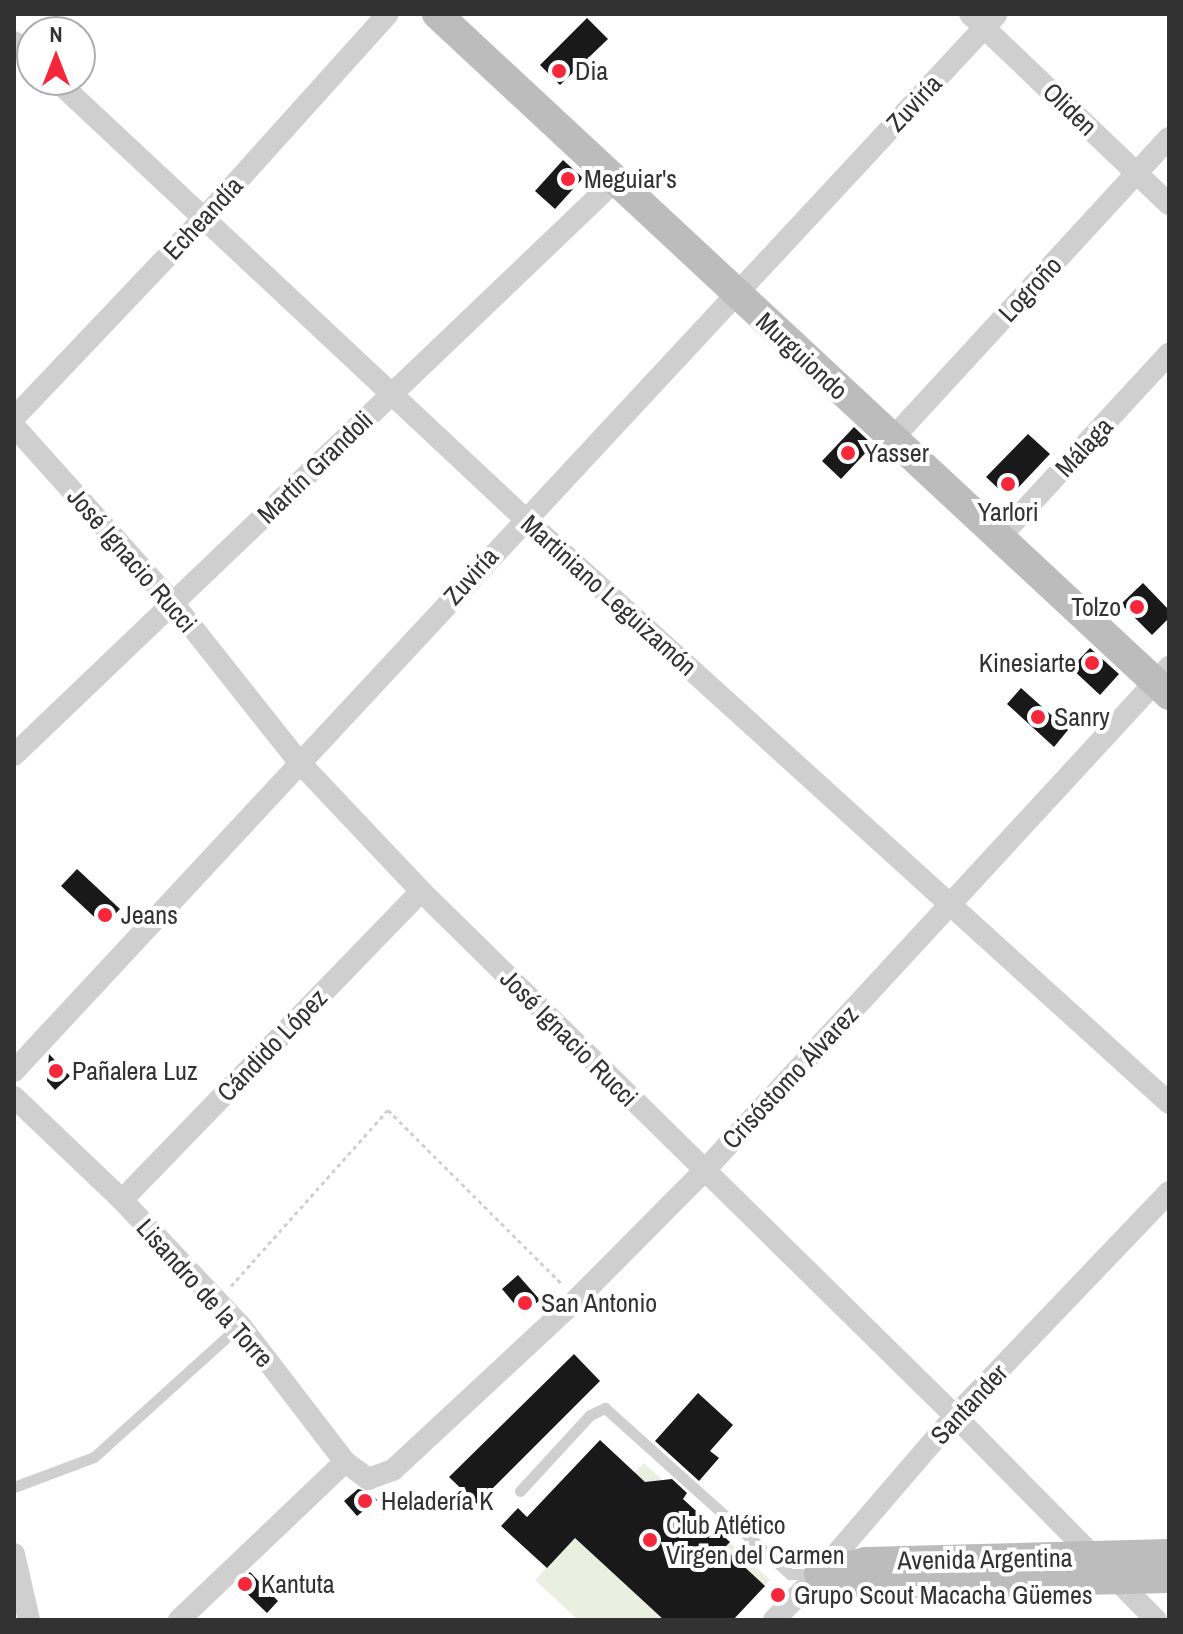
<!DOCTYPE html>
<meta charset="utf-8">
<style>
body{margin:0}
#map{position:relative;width:1183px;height:1634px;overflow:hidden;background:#fff;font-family:"Archivo Narrow",sans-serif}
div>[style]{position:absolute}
.green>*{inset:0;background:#e9f0e0}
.building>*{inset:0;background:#191919}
.path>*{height:3px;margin-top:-1.5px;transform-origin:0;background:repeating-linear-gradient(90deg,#cfcfcf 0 4px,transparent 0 8px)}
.lane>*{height:11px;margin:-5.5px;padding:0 5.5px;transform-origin:5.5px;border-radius:5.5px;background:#cfcfcf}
.street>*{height:22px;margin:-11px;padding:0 11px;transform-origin:11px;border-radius:11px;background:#cfcfcf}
.secondary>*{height:30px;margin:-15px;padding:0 15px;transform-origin:15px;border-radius:15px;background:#bcbcbc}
.dots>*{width:22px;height:22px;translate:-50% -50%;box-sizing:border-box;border:4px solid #fff;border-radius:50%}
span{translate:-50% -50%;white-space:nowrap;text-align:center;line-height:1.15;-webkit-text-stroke:8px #fff;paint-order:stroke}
.poi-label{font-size:26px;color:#323232}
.left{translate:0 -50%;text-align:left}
.right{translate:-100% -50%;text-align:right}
.street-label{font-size:26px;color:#323232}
.frame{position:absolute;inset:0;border:16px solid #323232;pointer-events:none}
.north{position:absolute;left:16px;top:16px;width:80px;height:80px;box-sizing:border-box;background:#fff;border:2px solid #adadad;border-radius:50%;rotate:0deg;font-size:22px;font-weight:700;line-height:32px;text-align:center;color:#323232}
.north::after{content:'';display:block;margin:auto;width:28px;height:36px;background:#f6273b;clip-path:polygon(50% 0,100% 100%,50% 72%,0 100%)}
</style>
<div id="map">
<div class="green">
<i style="clip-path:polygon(644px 1463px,770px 1580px,733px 1620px,578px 1620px,535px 1580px)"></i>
</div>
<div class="building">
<i style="clip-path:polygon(587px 18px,608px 39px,560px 85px,540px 65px)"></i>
<i style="clip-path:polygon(563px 160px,583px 178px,555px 209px,535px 191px)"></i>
<i style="clip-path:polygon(854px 427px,873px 445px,841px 479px,822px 461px)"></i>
<i style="clip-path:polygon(1028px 434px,1050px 454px,1014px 492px,1001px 491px,986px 477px)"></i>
<i style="clip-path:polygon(1143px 583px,1169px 610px,1169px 618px,1152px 635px,1121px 604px)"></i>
<i style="clip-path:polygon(1090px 648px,1119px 674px,1100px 695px,1071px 668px)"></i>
<i style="clip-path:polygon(1021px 688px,1068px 730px,1054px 747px,1007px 704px)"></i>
<i style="clip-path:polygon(77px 869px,120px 909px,104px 926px,61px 886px)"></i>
<i style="clip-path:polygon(49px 1054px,70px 1076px,55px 1090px,47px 1081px)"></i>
<i style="clip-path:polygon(518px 1275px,540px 1300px,523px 1314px,502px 1289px)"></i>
<i style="clip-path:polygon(574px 1354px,600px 1381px,477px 1504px,449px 1477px)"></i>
<i style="clip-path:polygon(698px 1393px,733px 1425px,710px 1451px,719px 1458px,699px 1481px,655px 1441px)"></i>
<i style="clip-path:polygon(600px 1440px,645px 1482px,672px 1479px,687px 1493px,683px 1499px,730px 1542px,724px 1548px,765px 1586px,733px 1620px,664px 1620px,575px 1538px,547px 1568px,501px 1526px,518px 1508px,527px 1517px)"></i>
<i style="clip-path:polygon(358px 1489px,371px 1492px,377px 1500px,357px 1516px,344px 1501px)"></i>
<i style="clip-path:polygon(250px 1572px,278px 1601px,267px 1613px,237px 1584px)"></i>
</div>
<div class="path">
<i style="left:231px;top:1286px;width:236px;rotate:-48.3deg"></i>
<i style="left:388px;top:1110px;width:247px;rotate:45deg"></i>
</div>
<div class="lane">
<i style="left:14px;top:1487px;width:85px;rotate:-20.6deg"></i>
<i style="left:94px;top:1457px;width:197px;rotate:-42.1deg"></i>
<i style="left:520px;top:1491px;width:103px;rotate:-47.4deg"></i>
<i style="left:590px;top:1415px;width:17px;rotate:-25deg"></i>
<i style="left:605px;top:1408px;width:249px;rotate:41.9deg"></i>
<i style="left:790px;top:1574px;width:28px"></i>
</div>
<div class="street">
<i style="left:970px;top:14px;width:275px;rotate:43.7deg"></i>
<i style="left:14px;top:42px;width:24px;rotate:42deg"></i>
<i style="left:56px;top:80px;width:641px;rotate:43.1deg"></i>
<i style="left:524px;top:518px;width:871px;rotate:42.21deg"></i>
<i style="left:14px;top:418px;width:277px;rotate:-46.5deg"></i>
<i style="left:205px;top:217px;width:273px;rotate:-48deg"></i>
<i style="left:14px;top:426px;width:238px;rotate:48.1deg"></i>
<i style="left:173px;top:603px;width:204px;rotate:51.6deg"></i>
<i style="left:300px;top:763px;width:176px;rotate:46.6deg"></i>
<i style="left:421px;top:891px;width:749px;rotate:44.51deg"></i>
<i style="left:955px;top:1416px;width:286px;rotate:45.4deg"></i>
<i style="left:891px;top:440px;width:410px;rotate:-47.4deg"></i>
<i style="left:998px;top:539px;width:252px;rotate:-47.3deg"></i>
<i style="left:14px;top:755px;width:834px;rotate:-43.69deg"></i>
<i style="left:14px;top:1071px;width:1443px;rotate:-47.08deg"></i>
<i style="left:14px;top:1097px;width:149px;rotate:43.6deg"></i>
<i style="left:122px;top:1200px;width:172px;rotate:46.7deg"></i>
<i style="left:240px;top:1325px;width:173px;rotate:52.5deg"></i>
<i style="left:345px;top:1462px;width:29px;rotate:36deg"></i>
<i style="left:368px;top:1479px;width:27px;rotate:-20deg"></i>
<i style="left:393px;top:1470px;width:251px;rotate:-42.9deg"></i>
<i style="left:577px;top:1299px;width:180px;rotate:-45.2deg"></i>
<i style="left:704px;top:1171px;width:686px;rotate:-47.3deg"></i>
<i style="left:122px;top:1200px;width:430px;rotate:-45.9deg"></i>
<i style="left:14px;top:1554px;width:68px;rotate:77.2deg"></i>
<i style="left:179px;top:1620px;width:229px;rotate:-43.6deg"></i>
<i style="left:774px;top:1620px;width:64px;rotate:-45.6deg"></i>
<i style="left:819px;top:1574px;width:208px;rotate:-49.3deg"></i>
<i style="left:955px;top:1416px;width:310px;rotate:-46.3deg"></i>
</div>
<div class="secondary">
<i style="left:437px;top:14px;width:1000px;rotate:42.93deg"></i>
<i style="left:819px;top:1574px;width:49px;rotate:-14.3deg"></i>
<i style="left:866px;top:1562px;width:303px;rotate:-1.5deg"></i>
<i style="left:821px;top:1574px;width:44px;rotate:14.3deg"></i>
<i style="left:864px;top:1585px;width:305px;rotate:-1.3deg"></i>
</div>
<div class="dots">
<i style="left:559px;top:71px;background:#f6273b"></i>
<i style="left:568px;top:179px;background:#f6273b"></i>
<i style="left:848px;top:453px;background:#f6273b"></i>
<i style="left:1008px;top:484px;background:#f6273b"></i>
<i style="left:1137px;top:607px;background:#f6273b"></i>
<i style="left:1092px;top:663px;background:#f6273b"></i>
<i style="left:1038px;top:717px;background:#f6273b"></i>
<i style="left:105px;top:915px;background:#f6273b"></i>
<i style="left:56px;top:1071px;background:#f6273b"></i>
<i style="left:525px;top:1303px;background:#f6273b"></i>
<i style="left:365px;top:1501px;background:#f6273b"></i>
<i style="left:650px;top:1540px;background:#f6273b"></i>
<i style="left:245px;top:1584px;background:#f6273b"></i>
<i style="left:778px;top:1595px;background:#f6273b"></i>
</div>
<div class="poi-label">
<span class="left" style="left:575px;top:71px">Dia</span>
<span class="left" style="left:584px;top:179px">Meguiar's</span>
<span class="left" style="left:864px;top:453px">Yasser</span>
<span style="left:1008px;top:512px">Yarlori</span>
<span class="right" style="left:1121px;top:607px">Tolzo</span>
<span class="right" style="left:1076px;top:663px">Kinesiarte</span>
<span class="left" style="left:1054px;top:717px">Sanry</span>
<span class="left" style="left:121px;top:915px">Jeans</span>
<span class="left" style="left:72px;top:1071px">Pañalera Luz</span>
<span class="left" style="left:541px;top:1303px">San Antonio</span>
<span class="left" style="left:381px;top:1501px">Heladería K</span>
<span class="left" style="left:666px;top:1540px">Club Atlético<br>Virgen del Carmen</span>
<span class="left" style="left:261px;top:1584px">Kantuta</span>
<span class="left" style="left:794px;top:1595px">Grupo Scout Macacha Güemes</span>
</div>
<div class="street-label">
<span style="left:914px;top:103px;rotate:-47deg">Zuviría</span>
<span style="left:1070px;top:109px;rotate:44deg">Oliden</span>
<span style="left:203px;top:218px;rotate:-47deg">Echeandía</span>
<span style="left:1030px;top:289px;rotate:-47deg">Logroño</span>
<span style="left:802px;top:356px;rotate:43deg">Murguiondo</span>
<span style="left:1084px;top:447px;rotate:-47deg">Málaga</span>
<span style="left:315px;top:467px;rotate:-44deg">Martín Grandoli</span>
<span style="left:132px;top:560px;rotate:49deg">José Ignacio Rucci</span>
<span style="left:471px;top:576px;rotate:-48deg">Zuviría</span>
<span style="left:609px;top:595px;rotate:42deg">Martiniano Leguizamón</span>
<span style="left:569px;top:1038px;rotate:45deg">José Ignacio Rucci</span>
<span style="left:272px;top:1045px;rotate:-46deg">Cándido López</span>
<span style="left:790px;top:1077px;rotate:-47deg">Crisóstomo Álvarez</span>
<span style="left:205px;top:1293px;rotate:48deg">Lisandro de la Torre</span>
<span style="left:969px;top:1404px;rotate:-47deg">Santander</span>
<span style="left:985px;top:1559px;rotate:-1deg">Avenida Argentina</span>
</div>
<div class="frame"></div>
<div class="north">N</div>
</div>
